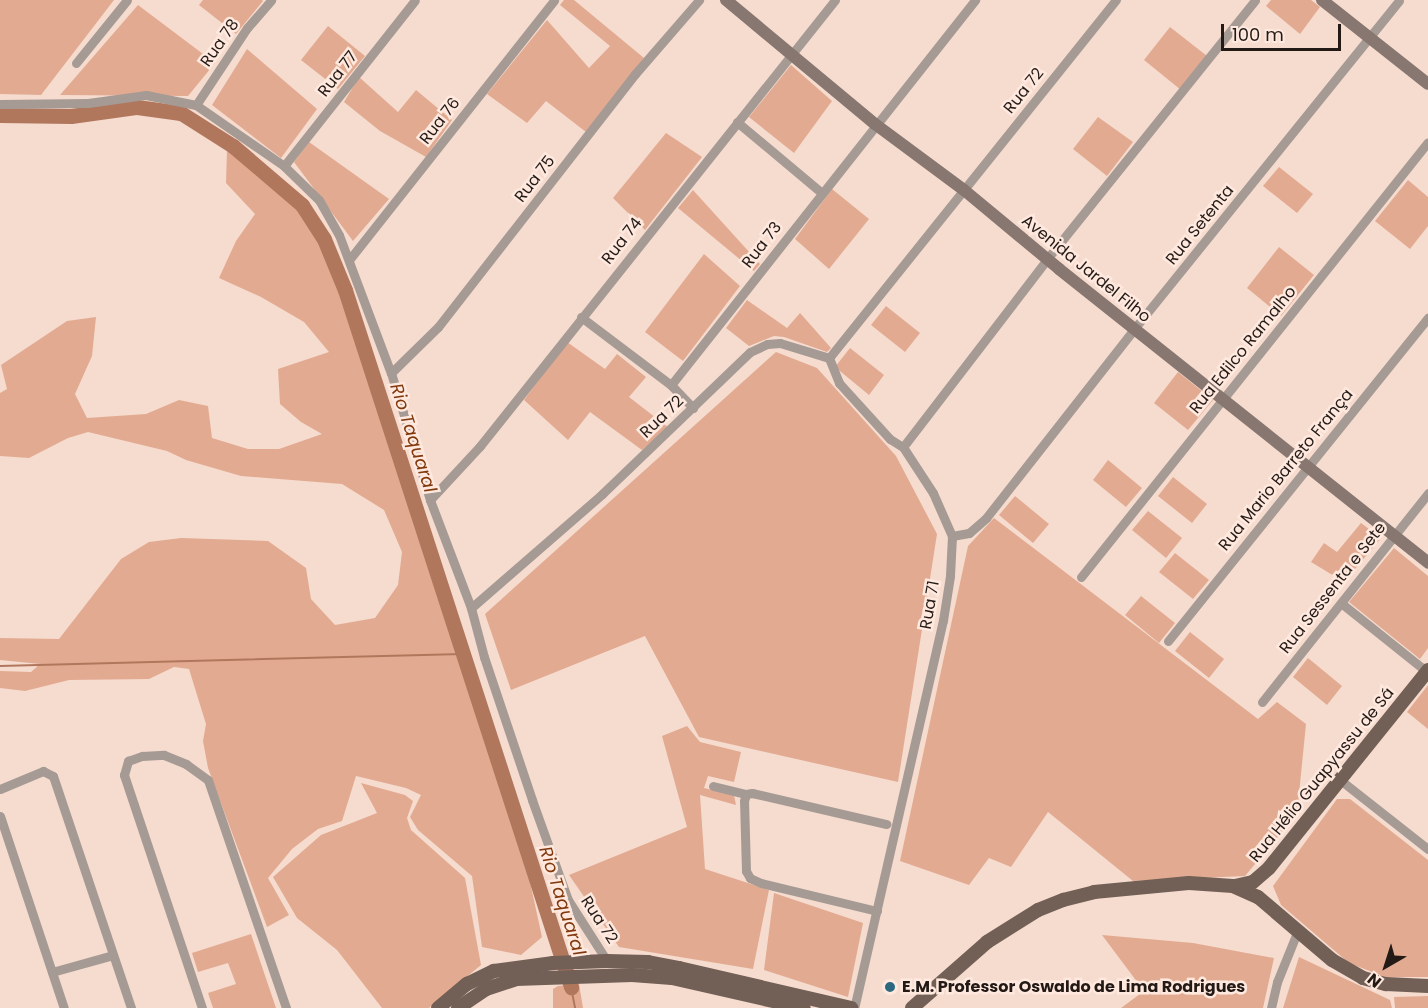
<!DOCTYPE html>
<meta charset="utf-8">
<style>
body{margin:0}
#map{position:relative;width:1428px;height:1008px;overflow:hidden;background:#f6dbcf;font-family:Poppins,sans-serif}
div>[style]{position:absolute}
.green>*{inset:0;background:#e2ab91}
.stream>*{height:2px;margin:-1px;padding:0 1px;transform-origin:1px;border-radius:1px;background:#b1775c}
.river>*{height:15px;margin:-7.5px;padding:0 7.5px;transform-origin:7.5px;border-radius:7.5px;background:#b1775c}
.street>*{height:9px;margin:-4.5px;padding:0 4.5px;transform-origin:4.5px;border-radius:4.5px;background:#a59a94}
.secondary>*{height:12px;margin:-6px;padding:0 6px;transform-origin:6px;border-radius:6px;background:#877770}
.primary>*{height:14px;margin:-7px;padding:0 7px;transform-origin:7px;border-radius:7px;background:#725f56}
.dots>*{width:16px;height:16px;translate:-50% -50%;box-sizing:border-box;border:3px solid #ffe9df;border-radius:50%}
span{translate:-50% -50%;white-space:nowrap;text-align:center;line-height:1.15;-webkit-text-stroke:5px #ffe9df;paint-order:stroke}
.street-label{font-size:16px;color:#231a16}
.poi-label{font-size:16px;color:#231a16;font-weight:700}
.left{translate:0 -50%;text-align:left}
.water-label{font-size:18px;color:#80380c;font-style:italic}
.north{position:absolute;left:1356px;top:936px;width:60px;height:60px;-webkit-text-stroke:4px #ffe9df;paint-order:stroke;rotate:219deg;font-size:16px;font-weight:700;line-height:24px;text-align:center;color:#231a16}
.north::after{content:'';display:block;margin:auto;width:21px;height:27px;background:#231a16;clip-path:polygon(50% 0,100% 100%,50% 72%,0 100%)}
.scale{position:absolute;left:1221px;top:24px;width:120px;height:27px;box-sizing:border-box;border:3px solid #231a16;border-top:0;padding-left:8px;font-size:18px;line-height:21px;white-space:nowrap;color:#231a16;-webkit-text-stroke:4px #ffe9df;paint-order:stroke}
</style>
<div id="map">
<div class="green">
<i style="clip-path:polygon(0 0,114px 0,41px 95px,0 94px)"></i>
<i style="clip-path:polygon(203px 0,262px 0,263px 1px,236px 34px,199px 5px)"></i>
<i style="clip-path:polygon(564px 0,574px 0,644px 58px,586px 132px,546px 101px,527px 123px,487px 94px,547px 20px,589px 68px,610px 46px,560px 5px)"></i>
<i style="clip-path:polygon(1271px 0,1311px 0,1320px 7px,1300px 34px,1266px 6px)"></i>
<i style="clip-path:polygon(138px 5px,215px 63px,188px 96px,60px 95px)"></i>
<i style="clip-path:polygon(328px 26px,365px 56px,338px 89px,301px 60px)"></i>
<i style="clip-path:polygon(1170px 27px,1207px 56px,1181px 90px,1144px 60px)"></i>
<i style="clip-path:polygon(247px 49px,317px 109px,281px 158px,212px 105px)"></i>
<i style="clip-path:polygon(791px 65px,832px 101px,794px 153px,749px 117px)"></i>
<i style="clip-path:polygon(359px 77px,398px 112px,416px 90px,452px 120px,426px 157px,380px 131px,344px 102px)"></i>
<i style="clip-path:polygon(1098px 117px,1133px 142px,1107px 176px,1073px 149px)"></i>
<i style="clip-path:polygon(666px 133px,702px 157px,645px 230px,613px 198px)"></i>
<i style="clip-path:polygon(309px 142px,389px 199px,353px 241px,294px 162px)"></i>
<i style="clip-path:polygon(227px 150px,255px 169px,299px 208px,323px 242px,452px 612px,473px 676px,494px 764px,523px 850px,542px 937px,521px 955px,482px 947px,472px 876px,418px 830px,410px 817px,421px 795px,406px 788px,356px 776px,342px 821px,318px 829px,292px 849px,268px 878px,289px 915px,267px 927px,208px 768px,203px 741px,206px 724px,189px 669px,174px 667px,149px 679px,69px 680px,25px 691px,0 688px,0 671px,31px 672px,40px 664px,0 660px,0 638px,59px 639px,121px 559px,149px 542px,181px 538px,268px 541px,306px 568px,311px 599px,335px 625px,375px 618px,398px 585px,402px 552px,384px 510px,342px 484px,241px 476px,186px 460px,167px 451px,88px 432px,68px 438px,29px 458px,0 456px,0 393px,7px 389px,1px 365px,67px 321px,96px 317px,92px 356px,75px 394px,87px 418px,146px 414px,179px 400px,208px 406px,212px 438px,248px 449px,279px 449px,322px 434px,301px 422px,280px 404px,278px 369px,329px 352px,304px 322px,261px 297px,219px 278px,236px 241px,255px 214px,226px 183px)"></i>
<i style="clip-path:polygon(1279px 167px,1313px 194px,1297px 213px,1263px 186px)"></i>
<i style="clip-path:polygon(1408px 180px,1428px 197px,1428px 226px,1410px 249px,1375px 221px)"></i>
<i style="clip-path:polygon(832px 189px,869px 219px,829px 269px,795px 239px)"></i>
<i style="clip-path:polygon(693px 190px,760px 264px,754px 271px,678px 208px)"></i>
<i style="clip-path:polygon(1279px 247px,1314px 275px,1281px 316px,1247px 288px)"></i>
<i style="clip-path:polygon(704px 254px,740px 286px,683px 361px,645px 332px)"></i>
<i style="clip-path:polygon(747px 300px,787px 328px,800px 313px,831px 348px,827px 352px,784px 337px,774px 336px,749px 346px,726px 328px)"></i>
<i style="clip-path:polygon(886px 306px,920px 333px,905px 352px,871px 325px)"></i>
<i style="clip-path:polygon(567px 342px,605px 369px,617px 354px,646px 377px,629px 397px,669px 428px,642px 450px,590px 412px,568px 440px,524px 400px)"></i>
<i style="clip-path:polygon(850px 348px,884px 375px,869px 395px,835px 367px)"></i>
<i style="clip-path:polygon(776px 352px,817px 368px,896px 456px,937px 534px,898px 782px,699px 737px,645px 636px,511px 690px,485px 614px)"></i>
<i style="clip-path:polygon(1178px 372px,1213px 400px,1188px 430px,1154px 403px)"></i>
<i style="clip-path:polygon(1108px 460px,1142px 488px,1126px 507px,1093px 480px)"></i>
<i style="clip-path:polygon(1173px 477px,1207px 504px,1192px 523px,1158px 496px)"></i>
<i style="clip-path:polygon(1015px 496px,1049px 524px,1033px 543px,999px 515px)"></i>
<i style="clip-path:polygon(1148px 511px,1182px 538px,1166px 558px,1132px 530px)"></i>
<i style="clip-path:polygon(994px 518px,1258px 719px,1277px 702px,1306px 724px,1297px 814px,1245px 876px,1133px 881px,1048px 812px,1011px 867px,989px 858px,969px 885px,900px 861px,968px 546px)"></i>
<i style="clip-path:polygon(1361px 523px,1381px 538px,1344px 582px,1311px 562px,1324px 543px,1337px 552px)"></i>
<i style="clip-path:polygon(1394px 548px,1428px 576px,1428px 648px,1420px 659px,1349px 602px)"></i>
<i style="clip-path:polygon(1175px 553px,1209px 580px,1193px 599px,1159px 572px)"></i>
<i style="clip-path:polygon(1141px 596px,1175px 623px,1159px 643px,1125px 615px)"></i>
<i style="clip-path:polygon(1190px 632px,1224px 659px,1209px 678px,1175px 651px)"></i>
<i style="clip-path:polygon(1308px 658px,1342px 686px,1327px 705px,1293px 677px)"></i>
<i style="clip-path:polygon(1428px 685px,1428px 729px,1407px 712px)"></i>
<i style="clip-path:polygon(687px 726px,700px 742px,741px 752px,734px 782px,708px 776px,704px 788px,734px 795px,736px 805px,700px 795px,705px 869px,769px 890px,753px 969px,619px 947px,569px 875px,687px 827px,662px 736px)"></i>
<i style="clip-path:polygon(361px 783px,405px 795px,413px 801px,407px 818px,411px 830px,465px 878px,481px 965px,429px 1008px,382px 1008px,337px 950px,297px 918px,273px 877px,321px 835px,377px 813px)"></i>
<i style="clip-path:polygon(1337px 799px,1350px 799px,1428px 860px,1428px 977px,1385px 977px,1349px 963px,1281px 905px,1273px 886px)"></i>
<i style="clip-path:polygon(774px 893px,863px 923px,848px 997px,764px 970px)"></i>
<i style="clip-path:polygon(251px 934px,276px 1008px,213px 1008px,208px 993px,236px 984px,228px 963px,198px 972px,192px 953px)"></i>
<i style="clip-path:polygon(1102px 935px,1193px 943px,1274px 958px,1263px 1008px,1121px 1008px,1144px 991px)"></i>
<i style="clip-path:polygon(1299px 957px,1390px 1000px,1392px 1008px,1283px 1008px)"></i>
<i style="clip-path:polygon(579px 984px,583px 1008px,553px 1008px,553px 989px,558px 986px)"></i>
<i style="clip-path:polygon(1428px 996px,1428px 1008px,1395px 1008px,1394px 997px)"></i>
</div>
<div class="stream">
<i style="left:0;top:666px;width:463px;rotate:-1.5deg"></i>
<i style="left:571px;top:987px;width:21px;rotate:79deg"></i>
</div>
<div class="river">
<i style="left:0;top:115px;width:71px;rotate:0.8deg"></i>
<i style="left:71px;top:116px;width:67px;rotate:-7.8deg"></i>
<i style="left:137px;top:107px;width:44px;rotate:7.8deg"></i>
<i style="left:181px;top:113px;width:62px;rotate:32.4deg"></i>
<i style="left:233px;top:146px;width:91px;rotate:40.5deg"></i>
<i style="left:302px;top:205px;width:40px;rotate:57.1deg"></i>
<i style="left:324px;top:239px;width:55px;rotate:67.6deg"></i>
<i style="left:345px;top:290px;width:733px;rotate:72.03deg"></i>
</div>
<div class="street">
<i style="left:76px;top:63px;width:81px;rotate:-51deg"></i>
<i style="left:0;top:104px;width:88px;rotate:-0.7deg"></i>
<i style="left:88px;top:103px;width:59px;rotate:-7.9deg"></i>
<i style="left:146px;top:95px;width:51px;rotate:11.3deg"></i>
<i style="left:196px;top:105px;width:107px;rotate:34.7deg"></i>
<i style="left:284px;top:166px;width:49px;rotate:44.2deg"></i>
<i style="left:319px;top:200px;width:40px;rotate:60.3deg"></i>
<i style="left:339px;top:235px;width:147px;rotate:69.4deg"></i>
<i style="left:391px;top:373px;width:133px;rotate:72.9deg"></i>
<i style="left:430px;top:500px;width:116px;rotate:69.2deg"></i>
<i style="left:471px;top:608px;width:51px;rotate:75.1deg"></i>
<i style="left:484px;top:657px;width:151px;rotate:71.4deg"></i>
<i style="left:532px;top:800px;width:106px;rotate:70.2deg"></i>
<i style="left:568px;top:900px;width:72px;rotate:57.4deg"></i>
<i style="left:196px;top:105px;width:92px;rotate:-56.5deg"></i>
<i style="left:247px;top:28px;width:37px;rotate:-49deg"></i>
<i style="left:737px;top:122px;width:111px;rotate:39.9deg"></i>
<i style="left:284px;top:166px;width:211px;rotate:-51.7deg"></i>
<i style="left:349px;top:260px;width:331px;rotate:-51.7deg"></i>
<i style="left:581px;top:317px;width:113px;rotate:37.1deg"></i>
<i style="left:671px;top:385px;width:32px;rotate:46deg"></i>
<i style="left:829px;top:358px;width:27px;rotate:68deg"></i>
<i style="left:839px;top:383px;width:76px;rotate:47.7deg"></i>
<i style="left:890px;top:439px;width:15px;rotate:32deg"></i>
<i style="left:903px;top:447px;width:55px;rotate:56.9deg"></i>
<i style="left:933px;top:493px;width:47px;rotate:66.2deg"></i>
<i style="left:952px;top:536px;width:40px;rotate:92.9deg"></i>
<i style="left:950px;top:576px;width:45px;rotate:99deg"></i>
<i style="left:943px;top:620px;width:398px;rotate:102.9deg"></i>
<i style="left:829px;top:358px;width:459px;rotate:-51.3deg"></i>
<i style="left:391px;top:373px;width:66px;rotate:-44.4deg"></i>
<i style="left:438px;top:327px;width:321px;rotate:-52.1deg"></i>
<i style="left:635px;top:74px;width:98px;rotate:-49.1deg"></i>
<i style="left:671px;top:385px;width:491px;rotate:-51.7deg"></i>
<i style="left:903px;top:447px;width:237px;rotate:-52.5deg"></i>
<i style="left:1047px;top:259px;width:332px;rotate:-51.2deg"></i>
<i style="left:430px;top:500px;width:74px;rotate:-47.2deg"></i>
<i style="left:480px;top:446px;width:570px;rotate:-51.48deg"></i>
<i style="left:952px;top:536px;width:17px;rotate:-10deg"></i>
<i style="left:969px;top:533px;width:23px;rotate:-41deg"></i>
<i style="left:986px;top:518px;width:240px;rotate:-51.9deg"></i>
<i style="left:1134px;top:329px;width:422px;rotate:-51.1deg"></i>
<i style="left:1081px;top:577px;width:556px;rotate:-51.42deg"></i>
<i style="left:1341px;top:603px;width:110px;rotate:38.7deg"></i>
<i style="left:471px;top:608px;width:174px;rotate:-41deg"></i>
<i style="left:602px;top:494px;width:205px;rotate:-43.8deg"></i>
<i style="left:750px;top:352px;width:19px;rotate:-25deg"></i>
<i style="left:767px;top:344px;width:13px;rotate:-4deg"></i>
<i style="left:780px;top:343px;width:51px;rotate:17deg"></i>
<i style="left:1168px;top:641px;width:415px;rotate:-51.2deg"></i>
<i style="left:1262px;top:702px;width:267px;rotate:-51.5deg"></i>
<i style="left:1339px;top:779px;width:113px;rotate:38.2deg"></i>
<i style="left:713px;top:786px;width:34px;rotate:14deg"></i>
<i style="left:0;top:789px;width:47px;rotate:-22.7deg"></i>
<i style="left:43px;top:771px;width:11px;rotate:27deg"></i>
<i style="left:53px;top:776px;width:245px;rotate:71.4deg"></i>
<i style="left:0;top:816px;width:202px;rotate:71.6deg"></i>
<i style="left:877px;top:911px;width:119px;rotate:-166.4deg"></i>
<i style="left:761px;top:883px;width:12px;rotate:-156deg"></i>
<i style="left:750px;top:878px;width:8px;rotate:-120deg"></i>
<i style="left:746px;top:871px;width:70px;rotate:-91.6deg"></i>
<i style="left:744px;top:801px;width:7px;rotate:-74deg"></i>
<i style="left:746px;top:794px;width:6px;rotate:-9deg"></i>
<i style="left:752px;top:793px;width:138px;rotate:13deg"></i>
<i style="left:52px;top:972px;width:63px;rotate:-15.6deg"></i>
<i style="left:202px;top:1008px;width:246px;rotate:-108.5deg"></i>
<i style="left:124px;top:775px;width:15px;rotate:-74deg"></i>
<i style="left:128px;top:761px;width:15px;rotate:-20deg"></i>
<i style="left:142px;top:756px;width:22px;rotate:-3deg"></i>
<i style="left:164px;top:755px;width:24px;rotate:22deg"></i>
<i style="left:186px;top:764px;width:27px;rotate:36deg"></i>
<i style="left:208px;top:780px;width:241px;rotate:71.1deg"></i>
<i style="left:1271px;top:1008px;width:27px;rotate:-77deg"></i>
<i style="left:1277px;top:982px;width:56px;rotate:-68deg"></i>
</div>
<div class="secondary">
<i style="left:726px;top:0;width:194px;rotate:39.8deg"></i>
<i style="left:875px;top:124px;width:111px;rotate:36.6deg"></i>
<i style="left:964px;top:190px;width:124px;rotate:39.7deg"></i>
<i style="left:1059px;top:269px;width:472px;rotate:38.5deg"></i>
<i style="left:1322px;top:0;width:135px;rotate:38.4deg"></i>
</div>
<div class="primary">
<i style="left:1235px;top:886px;width:18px;rotate:-13deg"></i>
<i style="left:1253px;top:882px;width:21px;rotate:-41deg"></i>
<i style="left:1269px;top:868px;width:254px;rotate:-51.2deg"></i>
<i style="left:438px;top:1008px;width:38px;rotate:-40deg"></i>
<i style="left:467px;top:984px;width:30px;rotate:-26deg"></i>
<i style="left:494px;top:971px;width:60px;rotate:-7.7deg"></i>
<i style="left:553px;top:963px;width:54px;rotate:-2.1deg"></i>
<i style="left:607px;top:961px;width:41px;rotate:1.4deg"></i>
<i style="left:648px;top:962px;width:32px;rotate:11deg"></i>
<i style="left:679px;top:968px;width:177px;rotate:13.1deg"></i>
<i style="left:458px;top:1008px;width:34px;rotate:-34deg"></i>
<i style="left:486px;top:989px;width:32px;rotate:-18deg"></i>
<i style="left:516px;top:979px;width:116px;rotate:-2deg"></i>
<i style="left:632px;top:975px;width:40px;rotate:4.3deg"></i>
<i style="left:672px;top:978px;width:135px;rotate:12.8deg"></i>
<i style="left:912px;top:1008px;width:100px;rotate:-41.3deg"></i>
<i style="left:987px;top:942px;width:60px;rotate:-32.1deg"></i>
<i style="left:1038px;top:910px;width:27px;rotate:-22deg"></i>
<i style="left:1063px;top:900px;width:32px;rotate:-14deg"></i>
<i style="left:1094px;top:892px;width:95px;rotate:-5.4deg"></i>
<i style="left:1189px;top:883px;width:44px;rotate:3.9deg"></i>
<i style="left:1233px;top:886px;width:27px;rotate:24deg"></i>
<i style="left:1258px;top:897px;width:97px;rotate:40.4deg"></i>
<i style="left:1332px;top:960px;width:36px;rotate:30deg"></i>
<i style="left:1363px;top:978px;width:24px;rotate:15deg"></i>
<i style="left:1386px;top:984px;width:42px;rotate:2.7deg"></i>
</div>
<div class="dots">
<i style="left:890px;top:987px;background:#2c6980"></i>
</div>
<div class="street-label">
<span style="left:220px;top:43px;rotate:-55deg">Rua 78</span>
<span style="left:338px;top:74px;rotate:-52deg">Rua 77</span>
<span style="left:1024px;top:91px;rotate:-51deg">Rua 72</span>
<span style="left:440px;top:121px;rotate:-52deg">Rua 76</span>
<span style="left:535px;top:179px;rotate:-52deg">Rua 75</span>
<span style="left:1200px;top:225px;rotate:-51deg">Rua Setenta</span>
<span style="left:622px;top:241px;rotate:-52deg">Rua 74</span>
<span style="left:762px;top:245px;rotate:-52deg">Rua 73</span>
<span style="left:1086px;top:269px;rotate:39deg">Avenida Jardel Filho</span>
<span style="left:1243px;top:350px;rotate:-51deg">Rua Edilco Ramalho</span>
<span style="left:662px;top:417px;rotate:-44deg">Rua 72</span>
<span style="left:1286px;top:470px;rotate:-51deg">Rua Mario Barreto França</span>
<span style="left:1333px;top:588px;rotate:-52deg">Rua Sessenta e Sete</span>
<span style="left:930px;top:605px;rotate:-80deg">Rua 71</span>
<span style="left:1322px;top:775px;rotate:-51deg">Rua Hélio Guapyassu de Sá</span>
<span style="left:599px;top:920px;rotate:57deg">Rua 72</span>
</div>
<div class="poi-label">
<span class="left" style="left:902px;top:987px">E.M. Professor Oswaldo de Lima Rodrigues</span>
</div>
<div class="water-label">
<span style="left:413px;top:438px;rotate:72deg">Rio Taquaral</span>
<span style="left:562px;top:901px;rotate:72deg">Rio Taquaral</span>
</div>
<div class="north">N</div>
<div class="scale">100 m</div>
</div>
